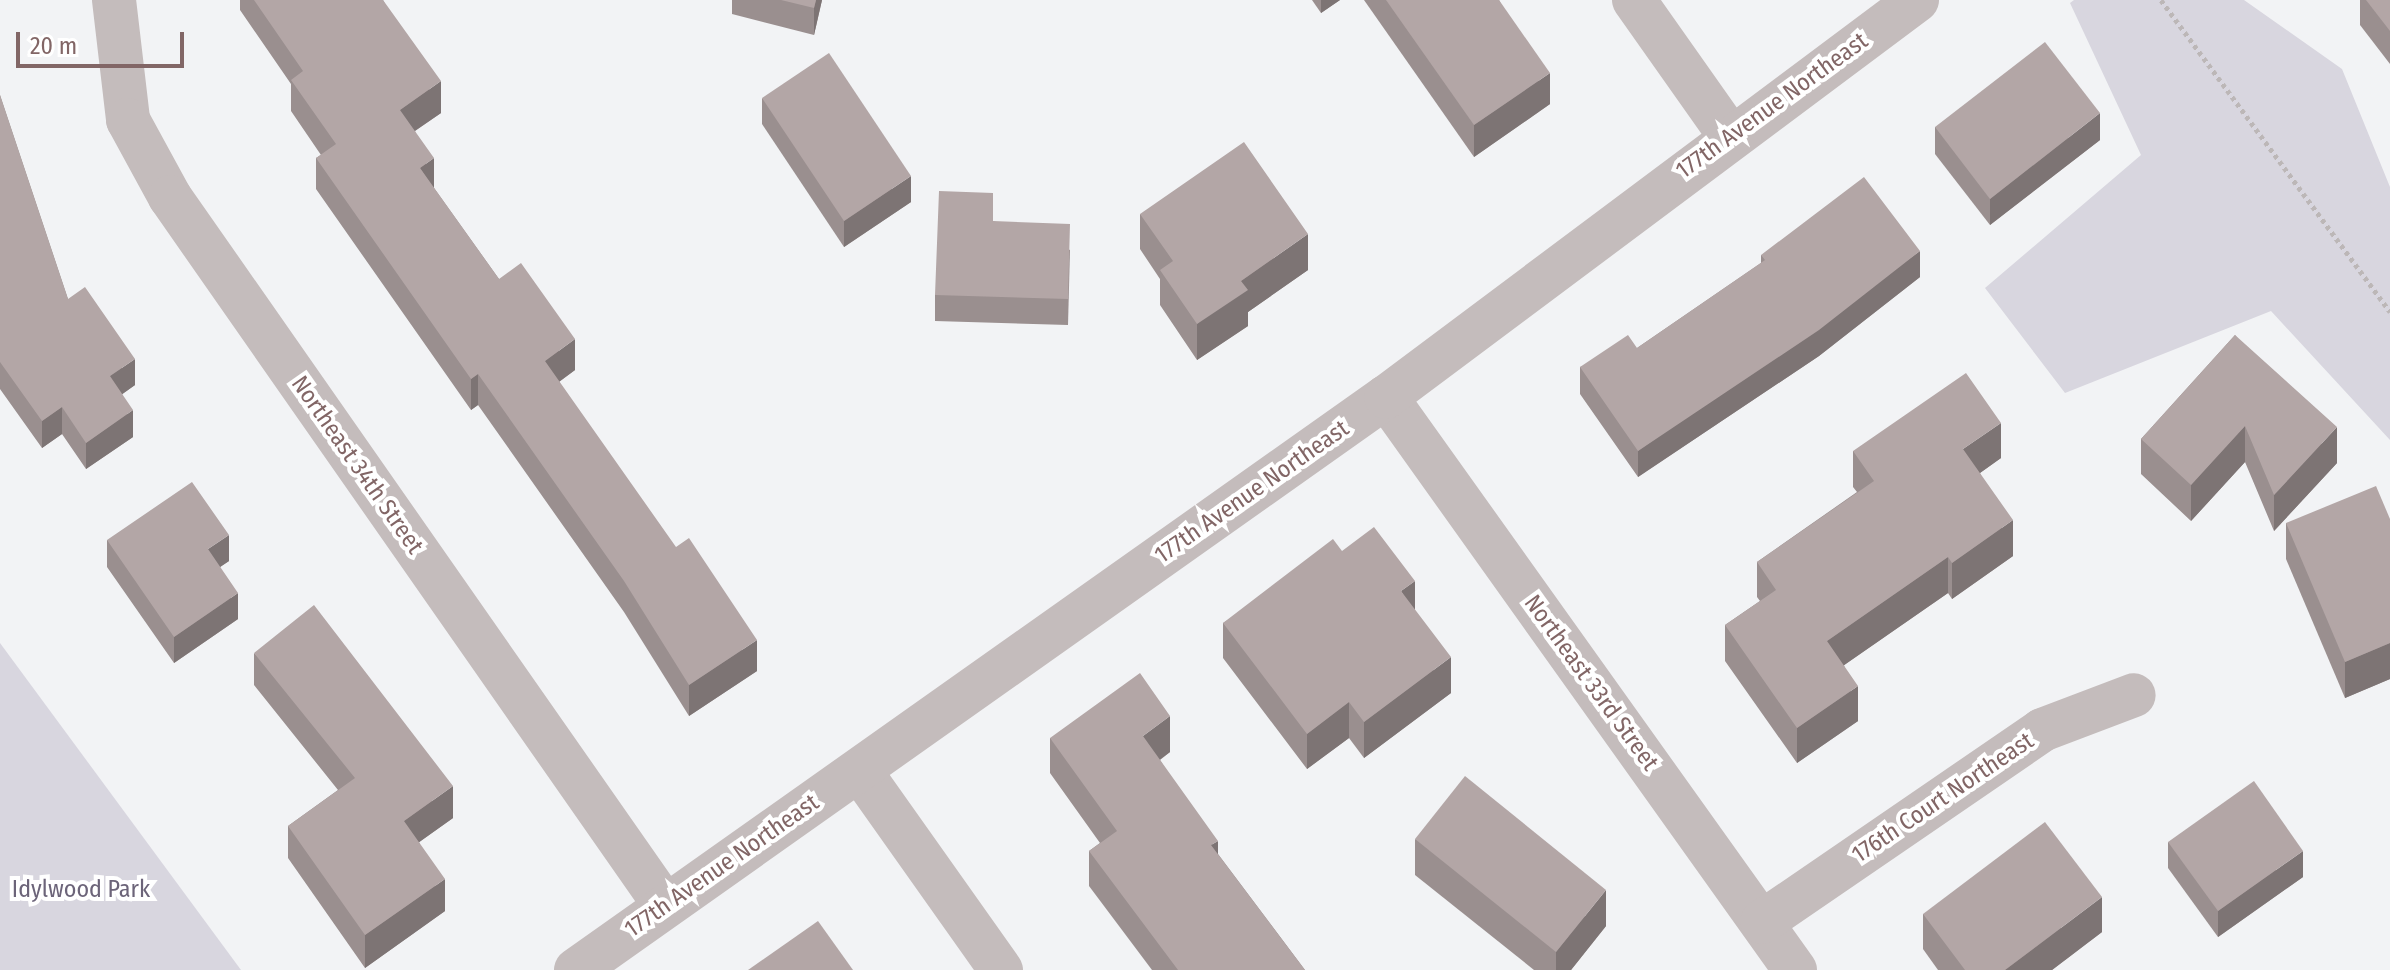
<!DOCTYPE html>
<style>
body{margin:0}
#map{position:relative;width:2390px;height:970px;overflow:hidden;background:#f2f3f5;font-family:"Fira Sans Condensed",sans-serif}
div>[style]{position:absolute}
.green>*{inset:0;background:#d8d6df}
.path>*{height:5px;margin-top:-2.5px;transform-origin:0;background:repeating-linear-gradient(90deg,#bcb7b7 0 4px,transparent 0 8px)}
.minor>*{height:44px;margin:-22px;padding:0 22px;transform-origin:22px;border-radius:22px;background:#c4bcbc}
.wall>*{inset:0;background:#9a8f8f}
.shaded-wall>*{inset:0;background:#7d7474}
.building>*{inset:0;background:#b3a6a6}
span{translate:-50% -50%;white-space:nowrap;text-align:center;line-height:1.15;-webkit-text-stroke:8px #fff;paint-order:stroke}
.street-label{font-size:24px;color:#826666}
.park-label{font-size:24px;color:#6c6479}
.scale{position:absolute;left:16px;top:32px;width:168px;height:36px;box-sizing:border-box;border:4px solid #826666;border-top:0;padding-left:10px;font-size:24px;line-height:28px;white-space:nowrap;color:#826666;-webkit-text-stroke:6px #fff;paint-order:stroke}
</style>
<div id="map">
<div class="green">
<i style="clip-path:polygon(2074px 0,2244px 0,2342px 69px,2390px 187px,2390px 440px,2271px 311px,2065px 393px,1985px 288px,2141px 155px,2070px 3px)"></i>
<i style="clip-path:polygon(0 643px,241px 970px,0 970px)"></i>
</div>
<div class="path">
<i style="left:2161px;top:0;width:387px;rotate:53.7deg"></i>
</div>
<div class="minor">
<i style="left:114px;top:0;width:121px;rotate:83.3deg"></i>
<i style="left:128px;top:120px;width:88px;rotate:61.4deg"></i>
<i style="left:170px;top:197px;width:862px;rotate:55.06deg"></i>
<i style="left:1634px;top:0;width:166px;rotate:54.8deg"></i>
<i style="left:1386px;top:397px;width:704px;rotate:54.48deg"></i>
<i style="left:860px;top:771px;width:244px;rotate:54.7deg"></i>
<i style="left:1762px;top:922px;width:340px;rotate:-34.4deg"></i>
<i style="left:2042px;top:730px;width:98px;rotate:-20.8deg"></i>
<i style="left:576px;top:970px;width:992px;rotate:-35.28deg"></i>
<i style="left:1386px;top:397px;width:663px;rotate:-36.78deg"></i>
</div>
<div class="wall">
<i style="clip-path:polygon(240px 0,383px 0,441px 113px,415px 131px,434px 188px,499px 279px,575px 370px,559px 382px,757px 671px,689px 716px,624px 612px,478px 405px,471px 410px,316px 189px,316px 158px,321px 155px,291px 111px,291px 84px,240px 10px)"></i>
<i style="clip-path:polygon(732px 0,822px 0,814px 35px,732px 14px)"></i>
<i style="clip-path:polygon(1312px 0,1340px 0,1321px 13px)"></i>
<i style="clip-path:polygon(1364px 0,1499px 0,1550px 104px,1474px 157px)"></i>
<i style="clip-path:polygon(2360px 0,2390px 0,2390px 64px,2360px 25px)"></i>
<i style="clip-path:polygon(0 95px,68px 299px,135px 385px,122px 394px,133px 437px,86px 469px,62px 434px,42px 448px,0 389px)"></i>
<i style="clip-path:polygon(762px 98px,911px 202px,844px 247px,762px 124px)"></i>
<i style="clip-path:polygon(1935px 127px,2100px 140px,1990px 225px,1935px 154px)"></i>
<i style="clip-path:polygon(1140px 214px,1308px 270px,1248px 312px,1248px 326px,1197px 360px,1160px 305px,1160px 279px,1140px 249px)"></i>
<i style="clip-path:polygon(993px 221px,1070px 250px,1068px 325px,935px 321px,935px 295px)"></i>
<i style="clip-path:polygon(1761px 255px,1920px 277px,1819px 356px,1638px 477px,1580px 394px,1580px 367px,1637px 348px,1761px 263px)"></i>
<i style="clip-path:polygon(2235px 335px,2337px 463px,2274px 531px,2245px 462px,2191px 521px,2141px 474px,2141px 439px)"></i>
<i style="clip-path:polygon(1853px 451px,2001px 458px,1980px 473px,2013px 556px,1952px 599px,1948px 593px,1844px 665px,1858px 721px,1797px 763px,1725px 661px,1725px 625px,1760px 601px,1757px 597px,1757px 562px,1857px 492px,1853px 487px)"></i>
<i style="clip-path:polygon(2390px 519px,2390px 679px,2345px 698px,2286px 559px,2286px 523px)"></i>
<i style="clip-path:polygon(107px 540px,229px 561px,220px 567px,238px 619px,174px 663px,107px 567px)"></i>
<i style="clip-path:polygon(1342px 551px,1451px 693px,1364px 758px,1349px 738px,1307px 769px,1223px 658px,1223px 623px)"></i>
<i style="clip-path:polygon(254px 653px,453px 818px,419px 842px,445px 911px,365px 968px,288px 858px,288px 826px,338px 790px,254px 685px)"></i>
<i style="clip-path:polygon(1050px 738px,1170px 752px,1160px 760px,1218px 854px,1305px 970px,1152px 970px,1089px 886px,1089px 851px,1100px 843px,1050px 773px)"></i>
<i style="clip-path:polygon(1415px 839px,1606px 926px,1571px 970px,1534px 970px,1415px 875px)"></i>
<i style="clip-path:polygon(2168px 842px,2303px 877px,2218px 937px,2168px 868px)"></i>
<i style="clip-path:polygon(1923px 914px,2102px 932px,2052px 970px,1938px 970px,1923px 949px)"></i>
</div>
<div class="shaded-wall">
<i style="clip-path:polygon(816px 0,822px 0,814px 35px,814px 8px)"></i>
<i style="clip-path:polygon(1321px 0,1340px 0,1321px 13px)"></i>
<i style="clip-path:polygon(1550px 73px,1550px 104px,1474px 157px,1474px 125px)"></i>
<i style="clip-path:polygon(441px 81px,441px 113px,400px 141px,400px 110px)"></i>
<i style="clip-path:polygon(2100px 113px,2100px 140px,1990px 225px,1990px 199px)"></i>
<i style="clip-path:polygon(434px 158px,434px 189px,420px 168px)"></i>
<i style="clip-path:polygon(911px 176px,911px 202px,844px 247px,844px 221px)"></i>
<i style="clip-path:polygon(1308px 234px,1308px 270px,1248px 312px,1248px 326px,1197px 360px,1197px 324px,1241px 281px)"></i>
<i style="clip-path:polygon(1920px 251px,1920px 277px,1819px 356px,1638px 477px,1638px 451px)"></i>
<i style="clip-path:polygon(575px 339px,575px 370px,545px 392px,545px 361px)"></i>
<i style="clip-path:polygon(135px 359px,135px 385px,110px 403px,110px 376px)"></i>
<i style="clip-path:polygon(478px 374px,478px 405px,471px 410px,471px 379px)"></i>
<i style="clip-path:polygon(62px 407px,62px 434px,42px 448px,42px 421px)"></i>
<i style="clip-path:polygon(133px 410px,133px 437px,86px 469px,86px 443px)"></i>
<i style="clip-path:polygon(2001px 423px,2001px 458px,1963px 485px,1963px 449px)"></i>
<i style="clip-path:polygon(2245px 426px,2245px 462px,2191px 521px,2191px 485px)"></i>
<i style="clip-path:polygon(2337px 427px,2337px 463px,2274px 531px,2274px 495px)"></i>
<i style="clip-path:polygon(2013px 520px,2013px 556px,1952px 599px,1952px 563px)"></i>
<i style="clip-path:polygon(229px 535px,229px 561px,208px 575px,208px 549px)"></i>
<i style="clip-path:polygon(1948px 557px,1948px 593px,1827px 677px,1827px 641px)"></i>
<i style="clip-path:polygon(1415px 581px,1415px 616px,1401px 591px)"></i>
<i style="clip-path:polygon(238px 593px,238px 619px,174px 663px,174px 637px)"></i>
<i style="clip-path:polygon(757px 640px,757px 671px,689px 716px,689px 685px)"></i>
<i style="clip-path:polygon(2390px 643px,2390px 679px,2345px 698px,2345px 662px)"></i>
<i style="clip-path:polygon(1451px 657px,1451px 693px,1364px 758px,1364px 722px)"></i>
<i style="clip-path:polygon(1858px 686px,1858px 721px,1797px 763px,1797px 728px)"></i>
<i style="clip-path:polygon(1349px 702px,1349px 738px,1307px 769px,1307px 734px)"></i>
<i style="clip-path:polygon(1170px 716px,1170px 752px,1143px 772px,1143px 736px)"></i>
<i style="clip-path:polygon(453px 786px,453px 818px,404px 853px,404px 821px)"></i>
<i style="clip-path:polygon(1218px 841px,1218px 877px,1211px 845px)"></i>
<i style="clip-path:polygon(2303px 851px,2303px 877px,2218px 937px,2218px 911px)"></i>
<i style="clip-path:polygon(445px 879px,445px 911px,365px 968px,365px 935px)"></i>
<i style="clip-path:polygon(1606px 890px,1606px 926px,1571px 970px,1556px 970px,1556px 952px)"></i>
<i style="clip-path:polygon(2102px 897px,2102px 932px,2052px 970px,2005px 970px)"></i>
</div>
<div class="building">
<i style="clip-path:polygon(254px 0,383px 0,441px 81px,400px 110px,434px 158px,420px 168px,499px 279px,521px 263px,575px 339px,545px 361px,676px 547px,689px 538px,757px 640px,689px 685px,624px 581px,478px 374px,471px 379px,316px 158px,336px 144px,291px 80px,303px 71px)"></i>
<i style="clip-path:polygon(781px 0,816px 0,814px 8px)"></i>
<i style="clip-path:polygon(1386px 0,1499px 0,1550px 73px,1474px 125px)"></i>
<i style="clip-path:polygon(2366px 0,2390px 0,2390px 31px)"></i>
<i style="clip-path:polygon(2045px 42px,2100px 113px,1990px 199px,1935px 127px)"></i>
<i style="clip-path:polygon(829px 53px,911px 176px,844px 221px,762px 98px)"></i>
<i style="clip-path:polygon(0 95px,68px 299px,85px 287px,135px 359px,110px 376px,133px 410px,86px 443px,62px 407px,42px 421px,0 362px)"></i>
<i style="clip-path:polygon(1244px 142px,1308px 234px,1241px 281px,1248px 290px,1197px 324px,1160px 270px,1173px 261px,1140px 214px)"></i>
<i style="clip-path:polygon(1864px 177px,1920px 251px,1819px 330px,1638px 451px,1580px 367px,1628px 335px,1637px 348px,1765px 260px,1761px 255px)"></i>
<i style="clip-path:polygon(939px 191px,993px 193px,993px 221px,1070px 224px,1068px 299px,935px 295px)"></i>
<i style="clip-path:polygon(2235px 335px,2337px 427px,2274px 495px,2245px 426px,2191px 485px,2141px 439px)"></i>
<i style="clip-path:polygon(1966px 373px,2001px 423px,1963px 449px,2013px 520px,1952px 563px,1948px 557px,1827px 641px,1858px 686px,1797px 728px,1725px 625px,1776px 590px,1757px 562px,1874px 481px,1853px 451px)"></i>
<i style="clip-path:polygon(192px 482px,229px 535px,208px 549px,238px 593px,174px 637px,107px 540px)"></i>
<i style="clip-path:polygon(2376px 486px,2390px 519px,2390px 643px,2345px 662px,2286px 523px)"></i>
<i style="clip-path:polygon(1374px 527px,1415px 581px,1401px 591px,1451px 657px,1364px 722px,1349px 702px,1307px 734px,1223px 623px,1333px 539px,1342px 551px)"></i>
<i style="clip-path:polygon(314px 605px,453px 786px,404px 821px,445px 879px,365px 935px,288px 826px,355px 778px,254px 653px)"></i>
<i style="clip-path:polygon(1140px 673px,1170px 716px,1143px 736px,1218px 841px,1211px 845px,1305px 970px,1178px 970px,1089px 851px,1117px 831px,1050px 738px)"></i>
<i style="clip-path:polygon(1465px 776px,1606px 890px,1556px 952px,1415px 839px)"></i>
<i style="clip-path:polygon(2254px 781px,2303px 851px,2218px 911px,2168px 842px)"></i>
<i style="clip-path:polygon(2045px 822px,2102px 897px,2005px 970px,1965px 970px,1923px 914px)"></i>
<i style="clip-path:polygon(818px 921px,853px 970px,748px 970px)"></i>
</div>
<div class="street-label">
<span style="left:1772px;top:106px;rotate:-36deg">177th Avenue Northeast</span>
<span style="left:357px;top:465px;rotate:55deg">Northeast 34th Street</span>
<span style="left:1252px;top:492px;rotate:-35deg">177th Avenue Northeast</span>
<span style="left:1591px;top:683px;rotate:54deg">Northeast 33rd Street</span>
<span style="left:1943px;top:798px;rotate:-34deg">176th Court Northeast</span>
<span style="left:722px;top:866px;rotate:-35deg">177th Avenue Northeast</span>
</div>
<div class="park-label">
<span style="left:81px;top:890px">Idylwood Park</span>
</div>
<div class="scale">20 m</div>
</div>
